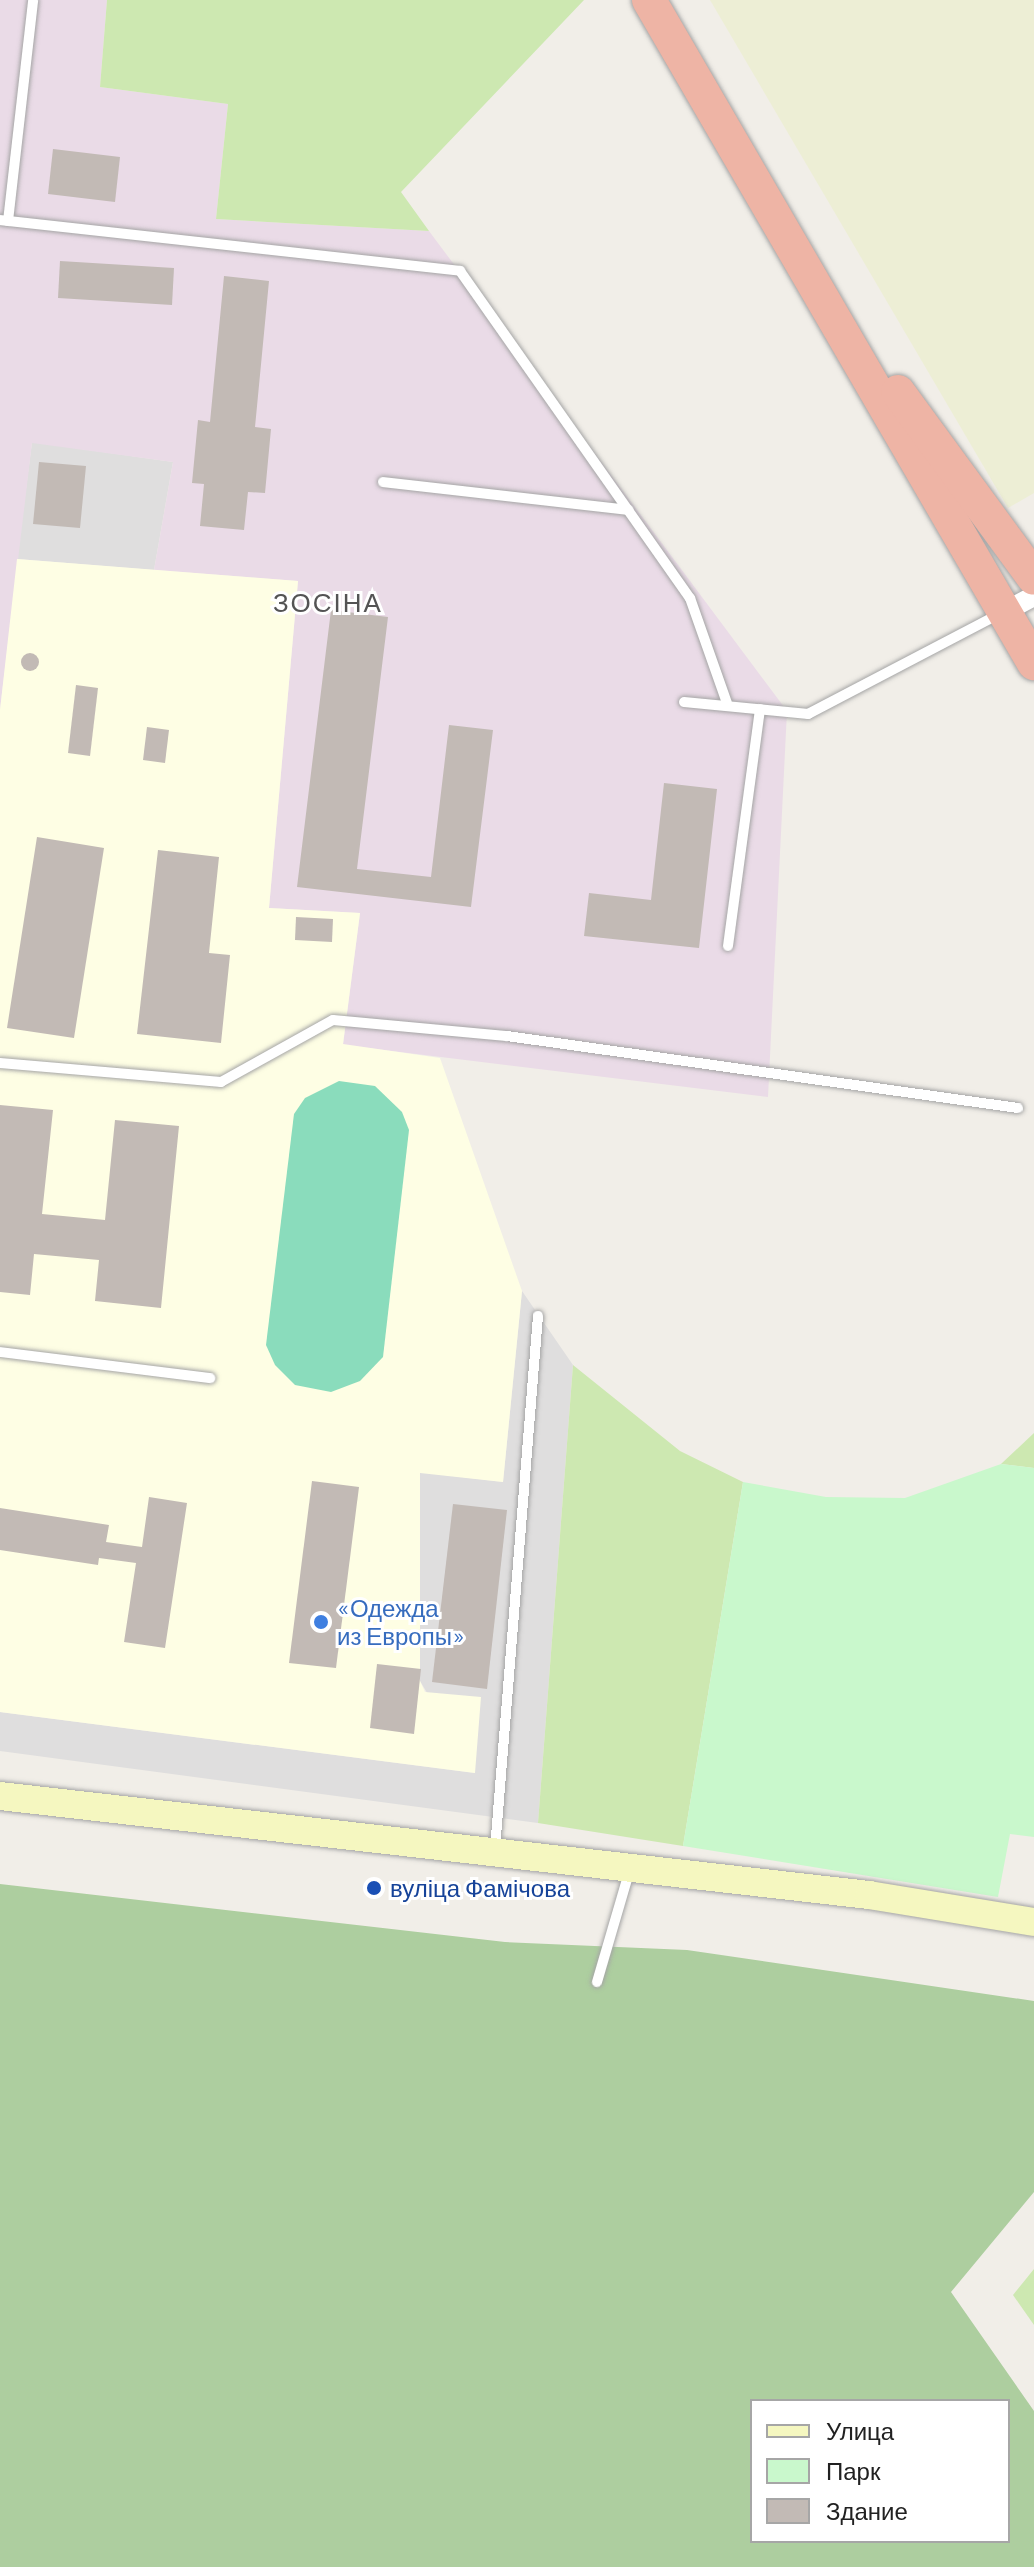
<!DOCTYPE html>
<meta charset="utf-8">
<style>
body{margin:0}
#map{position:relative;width:1034px;height:2567px;overflow:hidden;background:#f1eee8;font-family:Barlow,sans-serif}
div>[style]{position:absolute}
.residential>*{inset:0;background:#dfdede}
.industrial>*{inset:0;background:#eadbe7}
.education>*{inset:0;background:#fefee4}
.farmland>*{inset:0;background:#edeed5}
.grass>*{inset:0;background:#cde8b1}
.forest>*{inset:0;background:#adce9f}
.park>*{inset:0;background:#c9f8cc}
.pitch>*{inset:0;background:#8adcbc}
.building>*{inset:0;background:#c2bab5}
.round{border-radius:50%}
.roads{filter:drop-shadow(0 0 2px #a5a5a5) drop-shadow(0 0 2px #a5a5a5)}
.service>*{height:10px;margin:-5px;padding:0 5px;transform-origin:5px;border-radius:5px;background:#fff}
.minor>*{height:20px;margin:-10px;padding:0 10px;transform-origin:10px;border-radius:10px;background:#fff}
.secondary>*{height:28px;margin:-14px;padding:0 14px;transform-origin:14px;border-radius:14px;background:#f5f7c0}
.trunk>*{height:34px;margin:-17px;padding:0 17px;transform-origin:17px;border-radius:17px;background:#eeb4a5}
.dots>*{width:22px;height:22px;translate:-50% -50%;box-sizing:border-box;border:4px solid #fff;border-radius:50%}
span{translate:-50% -50%;white-space:nowrap;text-align:center;line-height:1.15;-webkit-text-stroke:6px #fff;paint-order:stroke}
.shop-label{font-size:24px;color:#366cbe}
.left{translate:0 -50%;text-align:left}
.transit-label{font-size:24px;color:#164399}
.neighbourhood-label{font-size:26px;color:#545454;letter-spacing:2px}
.legend{position:absolute;left:750px;top:2399px;width:260px;height:144px;box-sizing:border-box;background:#fff;border:2px solid #a6a6a6;margin:0;padding:10px 14px;list-style:none;font-size:24px;color:#212121}
.legend li{display:flex;align-items:center;gap:16px;height:40px}
.legend b{width:40px;border:2px solid #a6a6a6}
</style>
<div id="map">
<div class="residential">
<i style="clip-path:polygon(32px 442px,173px 462px,154px 570px,17px 559px)"></i>
<i style="clip-path:polygon(522px 1291px,573px 1365px,538px 1823px,0 1751px,0 1712px,475px 1773px,420px 1681px,420px 1472px,503px 1482px)"></i>
</div>
<div class="industrial">
<i style="clip-path:polygon(0 0,107px 0,100px 87px,228px 104px,216px 219px,429px 231px,787px 711px,768px 1097px,343px 1045px,360px 913px,269px 908px,298px 581px,154px 570px,173px 462px,32px 443px,0 710px)"></i>
</div>
<div class="education">
<i style="clip-path:polygon(17px 559px,298px 581px,269px 908px,360px 913px,343px 1044px,440px 1058px,522px 1291px,503px 1482px,420px 1473px,420px 1681px,425px 1692px,481px 1697px,475px 1773px,0 1712px,0 710px)"></i>
</div>
<div class="farmland">
<i style="clip-path:polygon(710px 0,1034px 0,1034px 493px,1008px 508px)"></i>
</div>
<div class="grass">
<i style="clip-path:polygon(107px 0,584px 0,401px 192px,429px 231px,216px 219px,228px 104px,100px 87px)"></i>
<i style="clip-path:polygon(573px 1365px,680px 1451px,743px 1482px,683px 1846px,538px 1823px)"></i>
<i style="clip-path:polygon(1034px 1433px,1034px 1468px,1001px 1464px)"></i>
<i style="clip-path:polygon(1034px 2269px,1034px 2325px,1013px 2295px)"></i>
</div>
<div class="forest">
<i style="clip-path:polygon(evenodd,0 1884px,505px 1942px,687px 1950px,1034px 2001px,1034px 2192px,951px 2292px,1034px 2411px,1034px 2567px,0 2567px,0 1884px,752px 2401px,1008px 2401px,1008px 2541px,752px 2541px,752px 2401px)"></i>
</div>
<div class="park">
<i style="clip-path:polygon(1001px 1464px,1034px 1468px,1034px 1837px,1010px 1834px,998px 1897px,683px 1846px,743px 1482px,826px 1497px,905px 1498px)"></i>
</div>
<div class="pitch">
<i style="clip-path:polygon(339px 1081px,375px 1086px,402px 1112px,409px 1130px,383px 1357px,360px 1381px,331px 1392px,295px 1385px,275px 1365px,266px 1345px,294px 1114px,305px 1098px)"></i>
</div>
<div class="building">
<i style="clip-path:polygon(53px 149px,120px 157px,115px 202px,48px 194px)"></i>
<i style="clip-path:polygon(60px 261px,174px 268px,172px 305px,58px 298px)"></i>
<i style="clip-path:polygon(224px 276px,269px 281px,255px 427px,271px 429px,265px 493px,248px 492px,244px 530px,200px 526px,204px 484px,192px 483px,198px 420px,210px 422px)"></i>
<i style="clip-path:polygon(39px 462px,86px 466px,80px 528px,33px 524px)"></i>
<i style="clip-path:polygon(331px 610px,388px 617px,357px 869px,431px 877px,449px 725px,493px 730px,471px 907px,297px 887px)"></i>
<i class="round" style="left:21px;top:653px;width:18px;height:18px"></i>
<i style="clip-path:polygon(76px 685px,98px 688px,90px 756px,68px 753px)"></i>
<i style="clip-path:polygon(147px 727px,169px 730px,165px 763px,143px 760px)"></i>
<i style="clip-path:polygon(664px 783px,717px 789px,699px 948px,584px 936px,589px 893px,651px 900px)"></i>
<i style="clip-path:polygon(37px 837px,104px 848px,74px 1038px,7px 1028px)"></i>
<i style="clip-path:polygon(158px 850px,219px 857px,209px 953px,230px 955px,221px 1043px,137px 1034px)"></i>
<i style="clip-path:polygon(296px 917px,333px 919px,332px 942px,295px 940px)"></i>
<i style="clip-path:polygon(0 1105px,53px 1110px,42px 1214px,105px 1220px,115px 1120px,179px 1126px,161px 1308px,95px 1301px,99px 1260px,34px 1254px,30px 1295px,0 1292px)"></i>
<i style="clip-path:polygon(312px 1481px,359px 1487px,336px 1668px,289px 1663px)"></i>
<i style="clip-path:polygon(149px 1497px,187px 1503px,165px 1648px,124px 1642px,136px 1563px,99px 1558px,98px 1565px,0 1550px,0 1508px,109px 1525px,106px 1542px,142px 1547px)"></i>
<i style="clip-path:polygon(453px 1504px,507px 1510px,487px 1689px,432px 1682px)"></i>
<i style="clip-path:polygon(377px 1664px,421px 1669px,414px 1734px,370px 1728px)"></i>
</div>
<div class="roads">
<div class="service">
<i style="left:0;top:220px;width:463px;rotate:6.3deg"></i>
<i style="left:460px;top:271px;width:400px;rotate:54.9deg"></i>
<i style="left:690px;top:598px;width:111px;rotate:70.6deg"></i>
<i style="left:8px;top:221px;width:222px;rotate:-83.5deg"></i>
<i style="left:383px;top:482px;width:247px;rotate:6.5deg"></i>
<i style="left:684px;top:702px;width:125px;rotate:5.5deg"></i>
<i style="left:808px;top:714px;width:216px;rotate:-27.6deg"></i>
<i style="left:728px;top:946px;width:239px;rotate:-82.3deg"></i>
<i style="left:0;top:1063px;width:222px;rotate:4.9deg"></i>
<i style="left:221px;top:1082px;width:128px;rotate:-29deg"></i>
<i style="left:333px;top:1020px;width:175px;rotate:5.3deg"></i>
<i style="left:507px;top:1036px;width:516px;rotate:8.02deg"></i>
<i style="left:0;top:1352px;width:212px;rotate:7.1deg"></i>
<i style="left:495px;top:1849px;width:535px;rotate:-85.39deg"></i>
<i style="left:597px;top:1982px;width:118px;rotate:-73.7deg"></i>
</div>
<div class="minor">
<i style="left:1004px;top:612px;width:34px;rotate:-28deg"></i>
</div>
<div class="secondary">
<i style="left:0;top:1796px;width:875px;rotate:6.5deg"></i>
<i style="left:869px;top:1895px;width:167px;rotate:9.3deg"></i>
</div>
<div class="trunk">
<i style="left:649px;top:0;width:767px;rotate:59.86deg"></i>
<i style="left:898px;top:392px;width:230px;rotate:53.8deg"></i>
</div>
</div>
<div class="dots">
<i style="left:321px;top:1622px;background:#3f7fe0"></i>
<i style="left:374px;top:1888px;background:#1a4fb4"></i>
</div>
<div class="shop-label">
<span class="left" style="left:337px;top:1622px">«Одежда<br>из Европы»</span>
</div>
<div class="transit-label">
<span class="left" style="left:390px;top:1888px">вуліца Фамічова</span>
</div>
<div class="neighbourhood-label">
<span style="left:328px;top:602px">ЗОСІНА</span>
</div>
<ul class="legend">
<li><b style="height:10px;background:#f5f7c0"></b>Улица</li>
<li><b style="height:22px;background:#c9f8cc"></b>Парк</li>
<li><b style="height:22px;background:#c2bab5"></b>Здание</li>
</ul>
</div>
